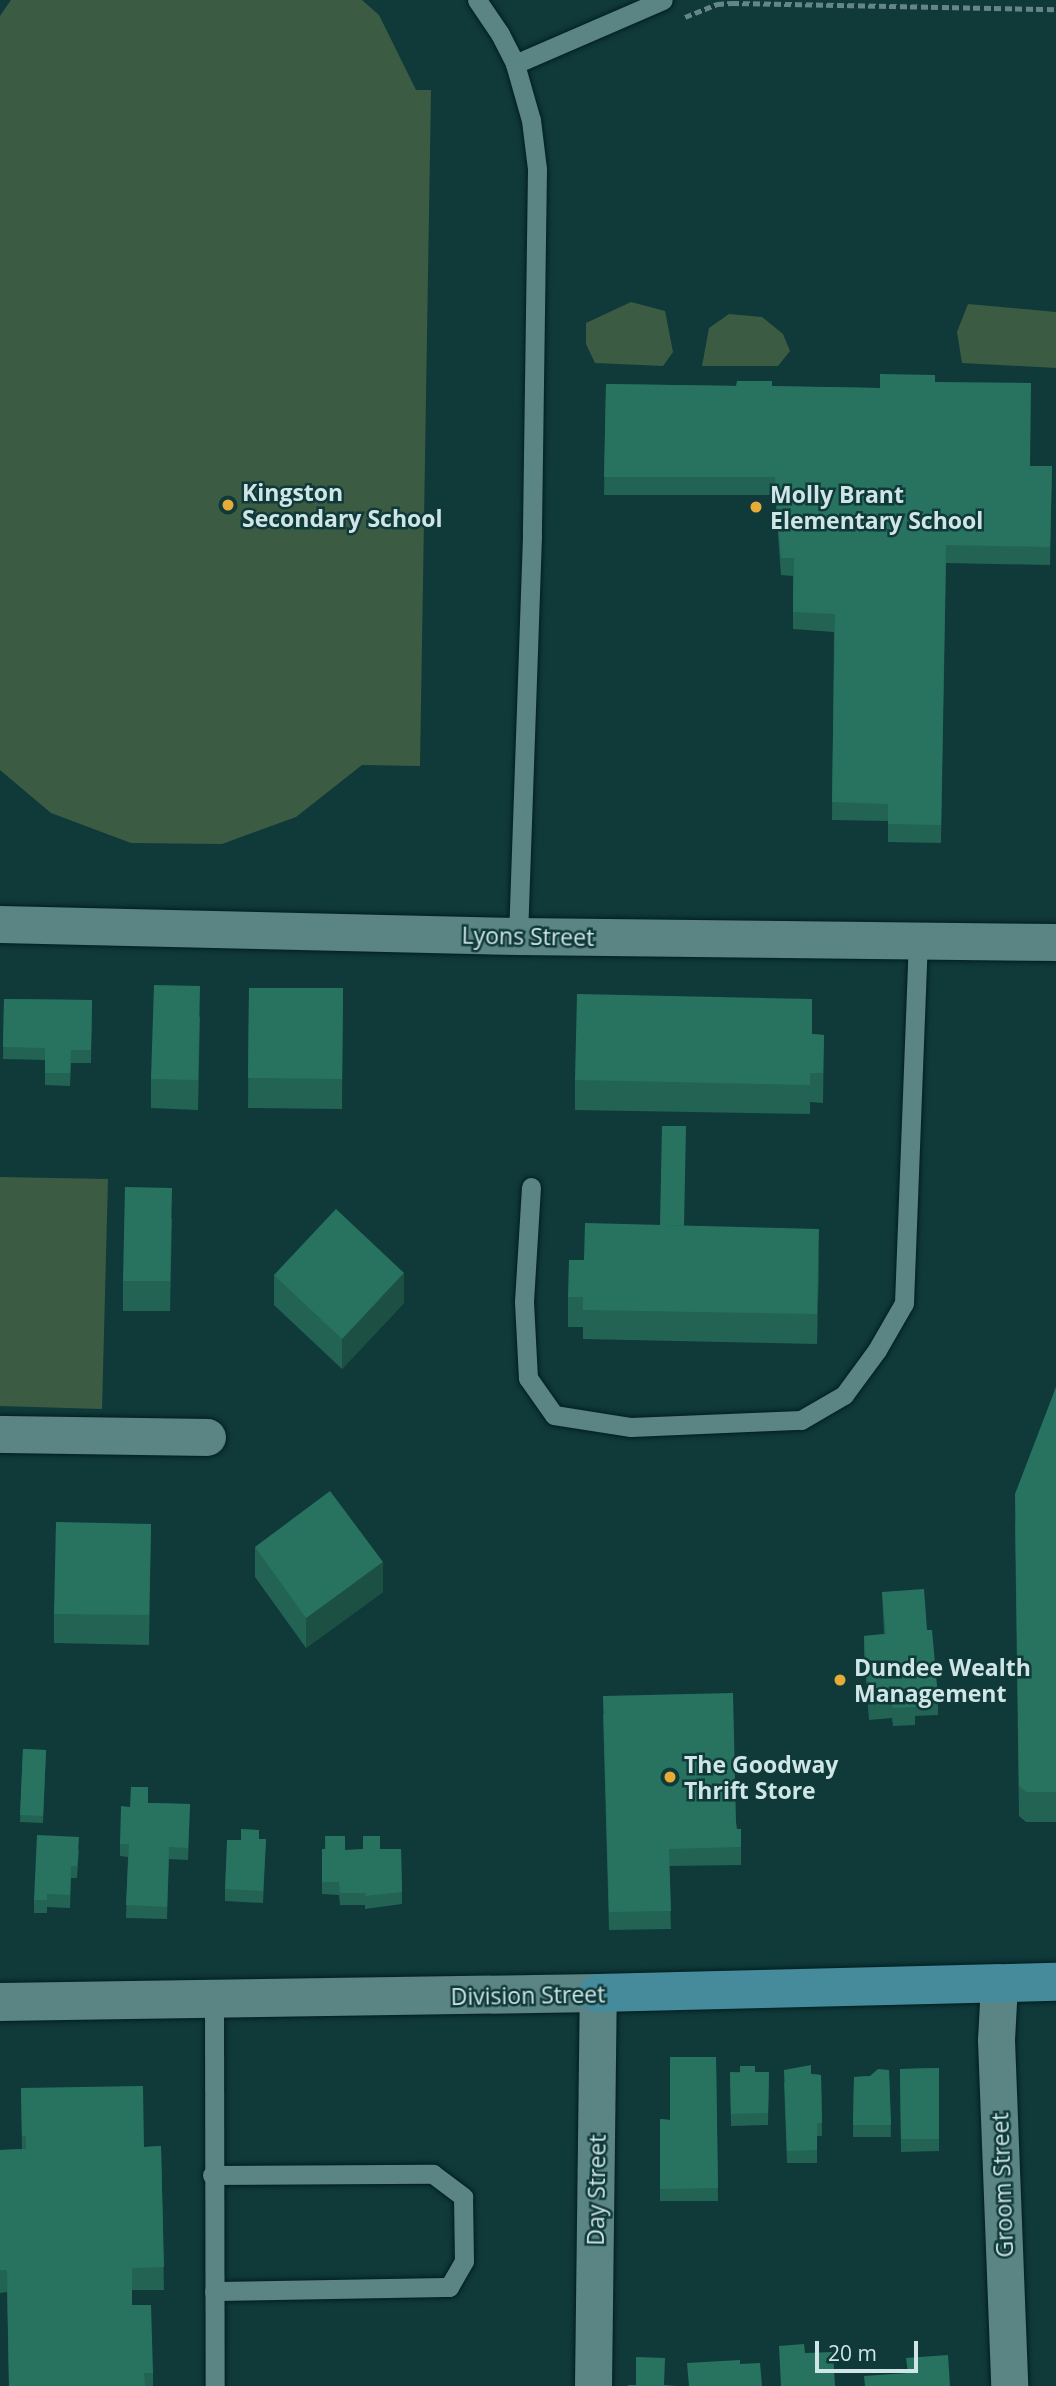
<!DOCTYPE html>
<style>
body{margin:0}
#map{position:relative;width:1056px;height:2386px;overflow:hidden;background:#10393a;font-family:"Open Sans",sans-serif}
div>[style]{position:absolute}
.green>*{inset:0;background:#3c5b43}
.path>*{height:4.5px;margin-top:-2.25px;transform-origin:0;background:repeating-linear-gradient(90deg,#658686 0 7px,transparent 0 10.5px)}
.roads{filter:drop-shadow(0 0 2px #011f20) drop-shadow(0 0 2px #011f20)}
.service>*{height:19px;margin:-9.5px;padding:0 9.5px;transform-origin:9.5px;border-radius:9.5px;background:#5b8485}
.minor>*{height:37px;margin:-18.5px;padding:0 18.5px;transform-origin:18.5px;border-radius:18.5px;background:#5b8485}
.secondary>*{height:38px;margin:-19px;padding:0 19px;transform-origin:19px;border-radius:19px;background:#5b8485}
.primary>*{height:38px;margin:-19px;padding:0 19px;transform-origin:19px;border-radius:19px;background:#458b9c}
.wall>*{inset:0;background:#226353}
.shaded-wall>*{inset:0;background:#1c5043}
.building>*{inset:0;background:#287360}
.dots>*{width:19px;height:19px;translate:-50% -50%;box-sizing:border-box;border:4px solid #10393a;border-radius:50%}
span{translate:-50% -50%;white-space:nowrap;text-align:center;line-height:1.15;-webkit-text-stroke:5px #10393a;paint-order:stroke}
.poi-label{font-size:23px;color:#d0e6e6;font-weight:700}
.left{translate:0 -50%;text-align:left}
.street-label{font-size:23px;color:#d0e6e6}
.scale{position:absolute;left:815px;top:2341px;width:103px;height:32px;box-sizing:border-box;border:4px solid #d0e6e6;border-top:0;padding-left:9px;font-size:21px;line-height:24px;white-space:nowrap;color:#d0e6e6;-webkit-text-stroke:5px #10393a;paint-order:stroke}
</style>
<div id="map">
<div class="green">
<i style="clip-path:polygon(11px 0,362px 0,379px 15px,416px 90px,431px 90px,420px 766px,362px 765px,296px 817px,222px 844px,131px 843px,51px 813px,0 770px,0 16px)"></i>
<i style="clip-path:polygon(631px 302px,665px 311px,673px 352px,663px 366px,595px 363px,586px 344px,586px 323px)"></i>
<i style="clip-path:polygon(968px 304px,1056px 312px,1056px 368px,962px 363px,957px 332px)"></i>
<i style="clip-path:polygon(729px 314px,762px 317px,783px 334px,790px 351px,778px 366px,702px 366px,709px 328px)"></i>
<i style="clip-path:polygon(0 1177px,108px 1179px,102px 1409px,0 1406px)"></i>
</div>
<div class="path">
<i style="left:685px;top:17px;width:35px;rotate:-22deg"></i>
<i style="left:717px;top:4px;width:15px;rotate:-4deg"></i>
<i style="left:732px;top:3px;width:324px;rotate:1.1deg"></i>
</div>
<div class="roads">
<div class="service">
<i style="left:477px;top:0;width:41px;rotate:55.9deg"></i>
<i style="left:500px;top:34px;width:34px;rotate:63deg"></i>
<i style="left:515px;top:64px;width:58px;rotate:74.1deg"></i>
<i style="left:531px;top:120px;width:49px;rotate:83deg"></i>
<i style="left:537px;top:169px;width:367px;rotate:90.8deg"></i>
<i style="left:532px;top:536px;width:400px;rotate:92deg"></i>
<i style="left:515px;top:64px;width:161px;rotate:-23.4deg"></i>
<i style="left:531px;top:1187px;width:115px;rotate:93.5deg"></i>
<i style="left:524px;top:1302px;width:76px;rotate:87deg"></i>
<i style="left:528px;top:1378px;width:45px;rotate:54.9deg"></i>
<i style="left:554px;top:1415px;width:78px;rotate:8.9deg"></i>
<i style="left:631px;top:1427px;width:170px;rotate:-2.4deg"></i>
<i style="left:801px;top:1420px;width:50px;rotate:-30.2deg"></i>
<i style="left:844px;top:1395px;width:56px;rotate:-53.7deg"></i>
<i style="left:877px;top:1350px;width:54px;rotate:-60.1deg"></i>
<i style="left:904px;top:1303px;width:363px;rotate:-87.8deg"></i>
<i style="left:214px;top:2000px;width:386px;rotate:89.9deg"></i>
<i style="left:212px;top:2175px;width:221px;rotate:-0.3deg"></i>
<i style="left:433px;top:2174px;width:38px;rotate:37deg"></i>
<i style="left:463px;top:2197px;width:64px;rotate:89.1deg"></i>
<i style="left:464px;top:2261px;width:30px;rotate:120deg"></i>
<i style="left:449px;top:2287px;width:235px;rotate:179deg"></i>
</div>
<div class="minor">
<i style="left:0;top:924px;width:518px;rotate:1.33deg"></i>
<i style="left:518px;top:936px;width:538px;rotate:0.64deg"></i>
<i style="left:0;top:1434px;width:207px;rotate:0.8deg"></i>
<i style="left:999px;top:1984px;width:56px;rotate:93.1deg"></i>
<i style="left:996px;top:2040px;width:346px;rotate:87.8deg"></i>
<i style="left:593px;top:2386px;width:393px;rotate:-89.3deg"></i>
</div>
<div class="secondary">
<i style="left:0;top:2002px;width:598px;rotate:-0.86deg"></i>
</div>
<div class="primary">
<i style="left:598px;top:1993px;width:458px;rotate:-1.4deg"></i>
</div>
</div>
<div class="wall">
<i style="clip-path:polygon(935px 382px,1030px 466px,1052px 466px,1050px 565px,946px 563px,941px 843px,888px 842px,888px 821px,832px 820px,834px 632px,793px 629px,793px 576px,781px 575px,775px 495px,604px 495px,606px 384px,880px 388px)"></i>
<i style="clip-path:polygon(249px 988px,343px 988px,342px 1109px,248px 1108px)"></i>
<i style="clip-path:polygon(4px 999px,92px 1000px,91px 1063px,71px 1063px,70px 1086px,45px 1085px,45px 1060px,3px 1059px)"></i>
<i style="clip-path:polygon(200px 1016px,198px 1110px,151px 1108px,151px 1079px)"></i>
<i style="clip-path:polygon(812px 1034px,824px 1035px,823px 1103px,810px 1102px,810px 1114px,575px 1110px,575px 1080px)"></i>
<i style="clip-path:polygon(172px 1218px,170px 1311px,123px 1311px,123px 1281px)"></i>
<i style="clip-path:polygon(819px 1259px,817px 1344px,583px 1339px,583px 1327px,568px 1327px,568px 1297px,584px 1260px)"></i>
<i style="clip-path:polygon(274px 1275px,404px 1303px,342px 1369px,274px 1305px)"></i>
<i style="clip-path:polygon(1056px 1387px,1056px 1822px,1026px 1822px,1019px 1816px,1015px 1523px)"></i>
<i style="clip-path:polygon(151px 1524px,149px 1645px,54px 1643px,54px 1614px)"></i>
<i style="clip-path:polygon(255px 1547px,383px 1592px,306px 1648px,255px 1577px)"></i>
<i style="clip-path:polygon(882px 1592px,927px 1630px,938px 1697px,938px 1715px,915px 1716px,915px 1725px,893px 1726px,892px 1718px,869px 1720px,864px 1654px,864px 1636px,884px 1634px)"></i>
<i style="clip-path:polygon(603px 1714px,737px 1829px,741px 1829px,741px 1865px,669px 1866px,671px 1929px,609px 1930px)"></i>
<i style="clip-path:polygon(23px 1749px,46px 1750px,43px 1823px,20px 1822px)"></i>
<i style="clip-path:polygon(148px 1803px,190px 1804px,188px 1860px,169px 1859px,167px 1919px,126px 1918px,128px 1857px,120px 1856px,120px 1844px,130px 1807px)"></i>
<i style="clip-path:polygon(325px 1836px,345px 1850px,401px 1849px,402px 1904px,365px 1909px,365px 1905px,340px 1905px,339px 1895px,322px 1894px,322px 1849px,325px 1849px)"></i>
<i style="clip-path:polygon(259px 1839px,266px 1839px,263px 1903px,225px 1901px,225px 1889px)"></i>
<i style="clip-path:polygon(79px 1849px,77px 1878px,71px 1878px,70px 1908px,47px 1907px,47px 1913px,34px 1913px,34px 1900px)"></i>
<i style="clip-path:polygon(716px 2057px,718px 2201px,660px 2201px,660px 2119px,670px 2120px)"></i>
<i style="clip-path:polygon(939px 2068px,939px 2151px,901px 2152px,900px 2069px)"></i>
<i style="clip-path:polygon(889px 2070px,891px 2137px,853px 2137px,854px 2077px,870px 2076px)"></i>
<i style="clip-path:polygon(730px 2072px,769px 2072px,768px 2125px,731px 2126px)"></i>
<i style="clip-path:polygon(811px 2074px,821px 2075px,822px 2136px,817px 2136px,817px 2163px,787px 2163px,784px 2083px)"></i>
<i style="clip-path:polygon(21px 2088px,144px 2147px,161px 2146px,164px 2290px,132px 2290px,132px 2305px,153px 2373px,153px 2386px,9px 2386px,7px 2292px,0 2293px,0 2150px,22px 2149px)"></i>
</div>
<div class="shaded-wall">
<i style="clip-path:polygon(819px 1229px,819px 1259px,817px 1344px,817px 1314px)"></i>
<i style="clip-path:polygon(404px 1273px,404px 1303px,342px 1369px,342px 1339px)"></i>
<i style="clip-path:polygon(383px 1562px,383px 1592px,306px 1648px,306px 1618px)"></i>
</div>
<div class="building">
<i style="clip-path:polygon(880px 374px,935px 375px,935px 382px,1031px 383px,1030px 466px,1052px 466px,1050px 547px,946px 545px,941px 825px,888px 824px,888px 804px,832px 802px,835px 614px,793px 612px,794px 558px,781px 558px,775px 477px,604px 477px,606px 384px,736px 386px,737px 381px,772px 381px,772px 386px,880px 388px)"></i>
<i style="clip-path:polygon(154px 985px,200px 986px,198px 1080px,151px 1079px)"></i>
<i style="clip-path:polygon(249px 988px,343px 988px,342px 1079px,248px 1078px)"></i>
<i style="clip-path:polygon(577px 994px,812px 999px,812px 1034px,824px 1035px,823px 1073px,810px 1073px,810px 1085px,575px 1080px)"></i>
<i style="clip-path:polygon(4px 999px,92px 1000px,91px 1050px,71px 1050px,70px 1073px,45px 1073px,45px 1048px,3px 1047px)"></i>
<i style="clip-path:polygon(662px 1126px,686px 1126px,684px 1226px,660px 1225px)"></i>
<i style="clip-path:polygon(125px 1187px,172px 1188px,170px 1281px,123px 1281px)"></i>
<i style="clip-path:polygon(336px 1209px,404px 1273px,342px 1339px,274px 1275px)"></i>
<i style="clip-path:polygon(585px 1223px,819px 1229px,817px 1314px,583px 1310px,583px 1297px,568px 1297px,569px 1260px,584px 1260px)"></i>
<i style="clip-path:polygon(1056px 1387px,1056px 1792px,1026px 1792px,1019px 1786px,1015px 1494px)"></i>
<i style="clip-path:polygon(330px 1491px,383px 1562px,306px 1618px,255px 1547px)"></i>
<i style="clip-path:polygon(56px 1522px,151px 1524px,149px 1615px,54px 1614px)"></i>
<i style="clip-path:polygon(924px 1589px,927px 1630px,932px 1630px,938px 1697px,914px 1698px,915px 1707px,893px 1708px,892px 1700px,869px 1702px,864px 1636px,886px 1634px,882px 1592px)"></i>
<i style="clip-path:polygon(733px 1693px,736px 1822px,737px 1829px,741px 1829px,741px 1847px,669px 1849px,671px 1911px,609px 1912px,603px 1696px)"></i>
<i style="clip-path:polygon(23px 1749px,46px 1750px,43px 1816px,20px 1815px)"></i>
<i style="clip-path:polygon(131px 1787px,148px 1787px,148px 1803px,190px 1804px,188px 1848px,169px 1847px,167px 1907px,126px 1905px,129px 1844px,120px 1844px,121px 1806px,130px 1807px)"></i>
<i style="clip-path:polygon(241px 1829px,259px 1830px,259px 1839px,266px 1839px,263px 1891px,225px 1889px,227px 1840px,241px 1840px)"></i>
<i style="clip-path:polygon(37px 1835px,79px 1837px,77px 1866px,71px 1866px,70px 1895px,47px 1894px,47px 1900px,34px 1900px)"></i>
<i style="clip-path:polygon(325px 1836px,345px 1836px,345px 1850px,363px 1849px,363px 1836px,380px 1836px,380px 1849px,401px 1849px,402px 1892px,365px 1896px,366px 1893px,340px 1893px,339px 1882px,322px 1882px,322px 1849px,326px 1849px)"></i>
<i style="clip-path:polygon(670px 2057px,716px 2057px,718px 2188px,660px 2189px,660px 2119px,670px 2120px)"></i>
<i style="clip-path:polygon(811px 2065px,811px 2074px,821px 2075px,822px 2123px,817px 2123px,817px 2150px,787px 2151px,784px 2070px)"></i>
<i style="clip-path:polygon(740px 2066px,755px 2066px,755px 2072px,769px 2072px,768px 2113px,731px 2114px,730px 2072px,740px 2073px)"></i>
<i style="clip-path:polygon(939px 2068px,939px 2139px,901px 2139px,900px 2069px)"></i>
<i style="clip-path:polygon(878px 2069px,889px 2070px,891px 2125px,853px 2125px,854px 2077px,870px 2076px)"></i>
<i style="clip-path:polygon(143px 2086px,144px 2147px,161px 2146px,164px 2267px,132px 2268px,132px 2305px,151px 2305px,153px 2373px,144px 2373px,145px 2386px,9px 2386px,7px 2270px,0 2270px,0 2150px,26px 2149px,26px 2136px,22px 2136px,21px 2088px)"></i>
<i style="clip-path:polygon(804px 2344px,805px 2353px,833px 2352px,835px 2386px,781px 2386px,779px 2346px)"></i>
<i style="clip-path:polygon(948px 2355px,950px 2386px,865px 2386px,864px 2376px,908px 2373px,906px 2358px)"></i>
<i style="clip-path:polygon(636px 2357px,665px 2358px,664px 2385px,677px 2386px,628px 2386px,628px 2385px,636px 2385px)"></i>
<i style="clip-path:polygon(740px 2360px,740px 2364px,760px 2363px,762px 2386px,689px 2386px,687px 2363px)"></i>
</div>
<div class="dots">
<i style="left:228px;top:505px;background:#e7ac37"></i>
<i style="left:756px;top:507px;background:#e7ac37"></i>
<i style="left:840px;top:1680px;background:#e7ac37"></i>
<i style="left:670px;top:1777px;background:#e7ac37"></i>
</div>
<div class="poi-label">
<span class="left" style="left:242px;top:505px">Kingston<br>Secondary School</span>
<span class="left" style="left:770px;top:507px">Molly Brant<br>Elementary School</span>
<span class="left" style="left:854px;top:1680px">Dundee Wealth<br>Management</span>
<span class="left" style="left:684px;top:1777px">The Goodway<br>Thrift Store</span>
</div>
<div class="street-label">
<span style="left:528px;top:936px;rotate:1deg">Lyons Street</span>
<span style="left:528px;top:1995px;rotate:-1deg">Division Street</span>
<span style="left:1002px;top:2185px;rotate:-92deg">Groom Street</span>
<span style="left:596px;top:2190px;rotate:-89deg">Day Street</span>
</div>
<div class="scale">20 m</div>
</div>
